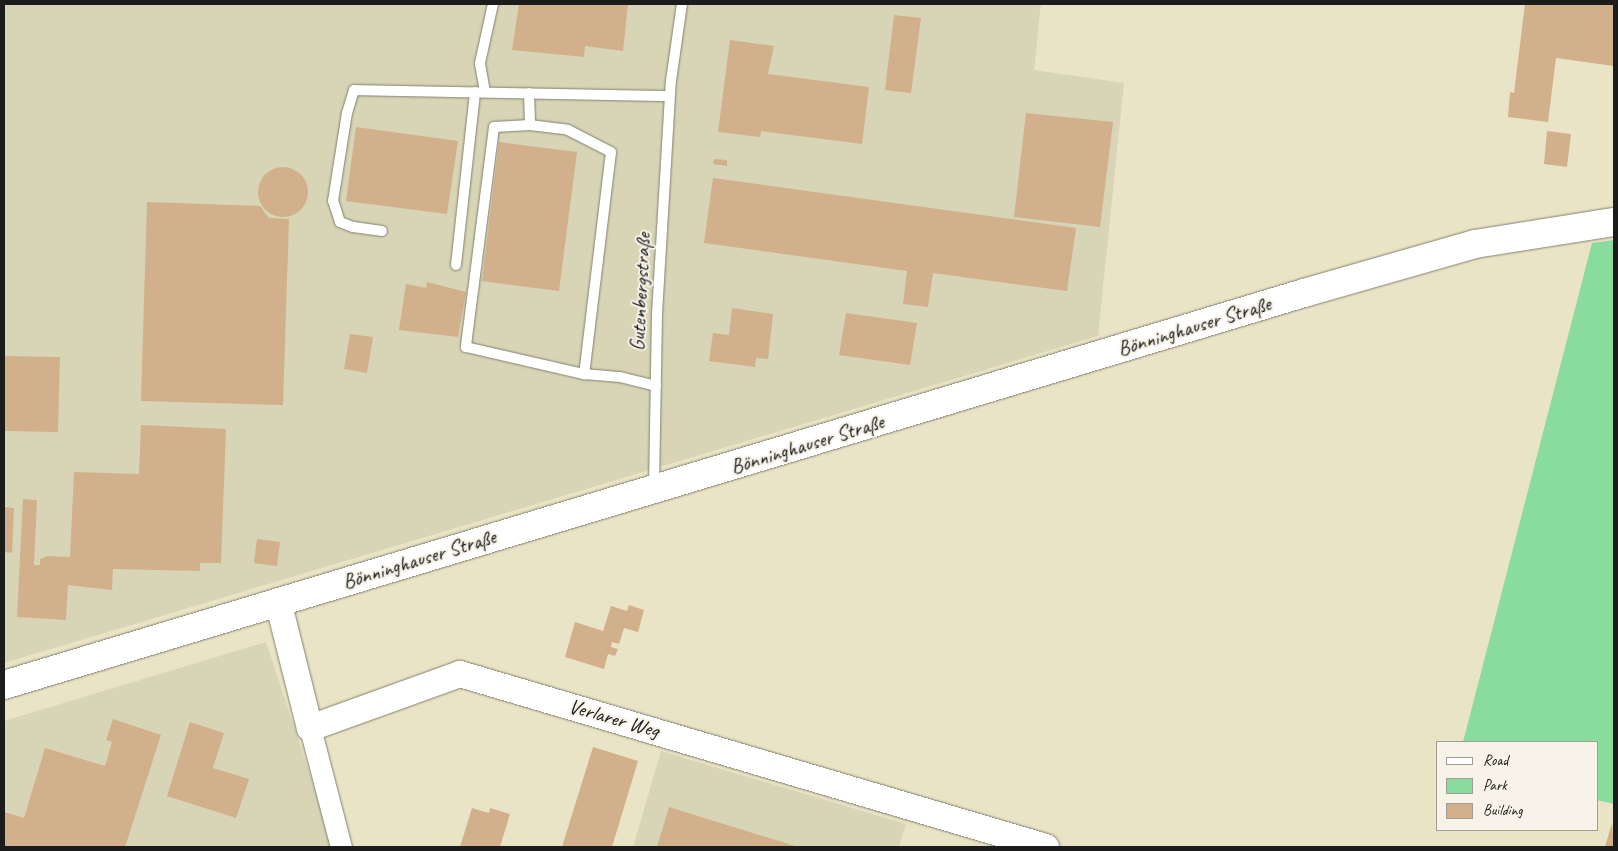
<!DOCTYPE html>
<meta charset="utf-8">
<style>
body{margin:0}
#map{position:relative;width:1618px;height:851px;overflow:hidden;background:#eae4c6;font-family:Caveat,sans-serif}
div>[style]{position:absolute}
.built>*{inset:0;background:#d7d5b5}
.green>*{inset:0;background:#89dc9d}
.building>*{inset:0;background:#d1b08b}
.round{border-radius:50%}
.roads{filter:drop-shadow(0 0 1px #838071) drop-shadow(0 0 1px #838071)}
.service>*{height:10px;margin:-5px;padding:0 5px;transform-origin:5px;border-radius:5px;background:#fff}
.minor>*{height:21px;margin:-10.5px;padding:0 10.5px;transform-origin:10.5px;border-radius:10.5px;background:#fff}
.tertiary>*{height:26px;margin:-13px;padding:0 13px;transform-origin:13px;border-radius:13px;background:#fff}
.secondary>*{height:28px;margin:-14px;padding:0 14px;transform-origin:14px;border-radius:14px;background:#fff}
span{translate:-50% -50%;white-space:nowrap;text-align:center;line-height:1.15;-webkit-text-stroke:4px #f7f3e8;paint-order:stroke}
.street-label{font-size:21px;color:#1c1c1c}
.frame{position:absolute;inset:0;border:5px solid #1c1c1c;pointer-events:none}
.legend{position:absolute;left:1436px;top:741px;width:162px;height:90px;box-sizing:border-box;background:#f7f3e8;border:1px solid #9f9d96;margin:0;padding:6px 9px;list-style:none;font-size:15px;color:#1c1c1c}
.legend li{display:flex;align-items:center;gap:10px;height:25px}
.legend b{width:25px;border:1px solid #9f9d96}
</style>
<div id="map">
<div class="built">
<i style="clip-path:polygon(7px 4px,1041px 4px,1034px 70px,1124px 83px,1098px 336px,4px 663px,4px 7px)"></i>
<i style="clip-path:polygon(266px 642px,334px 847px,4px 847px,4px 721px)"></i>
<i style="clip-path:polygon(661px 751px,906px 824px,899px 847px,633px 847px)"></i>
</div>
<div class="green">
<i style="clip-path:polygon(1614px 240px,1614px 804px,1597px 800px,1597px 742px,1463px 742px,1592px 243px)"></i>
</div>
<div class="building">
<i style="clip-path:polygon(519px 4px,628px 4px,623px 51px,585px 46px,584px 57px,512px 50px)"></i>
<i style="clip-path:polygon(1525px 4px,1614px 4px,1614px 66px,1556px 58px,1548px 122px,1508px 117px,1510px 92px,1514px 93px)"></i>
<i style="clip-path:polygon(894px 15px,921px 18px,911px 93px,885px 90px)"></i>
<i style="clip-path:polygon(730px 40px,774px 46px,768px 74px,869px 87px,862px 144px,761px 131px,760px 137px,718px 132px)"></i>
<i style="clip-path:polygon(1026px 113px,1113px 122px,1100px 227px,1014px 217px)"></i>
<i style="clip-path:polygon(356px 127px,458px 141px,447px 214px,346px 201px)"></i>
<i style="clip-path:polygon(1547px 131px,1571px 134px,1567px 167px,1544px 164px)"></i>
<i style="clip-path:polygon(499px 142px,577px 152px,559px 291px,482px 281px)"></i>
<i style="clip-path:polygon(714px 159px,727px 160px,727px 166px,713px 164px)"></i>
<i class="round" style="left:258px;top:167px;width:50px;height:50px"></i>
<i style="clip-path:polygon(713px 178px,1076px 228px,1067px 291px,933px 273px,928px 307px,903px 304px,907px 271px,704px 243px)"></i>
<i style="clip-path:polygon(147px 202px,260px 206px,269px 218px,289px 219px,283px 405px,141px 401px)"></i>
<i style="clip-path:polygon(427px 282px,466px 292px,458px 337px,399px 330px,406px 284px,426px 288px)"></i>
<i style="clip-path:polygon(732px 308px,773px 314px,768px 359px,756px 358px,755px 367px,709px 361px,713px 333px,729px 335px)"></i>
<i style="clip-path:polygon(846px 313px,917px 323px,910px 365px,839px 355px)"></i>
<i style="clip-path:polygon(350px 334px,373px 337px,367px 373px,344px 369px)"></i>
<i style="clip-path:polygon(4px 356px,60px 357px,58px 432px,4px 431px)"></i>
<i style="clip-path:polygon(141px 425px,226px 429px,221px 563px,200px 563px,200px 571px,113px 569px,112px 590px,68px 585px,66px 620px,17px 617px,23px 499px,37px 500px,34px 565px,40px 565px,40px 559px,48px 556px,70px 557px,74px 472px,139px 474px)"></i>
<i style="clip-path:polygon(4px 507px,14px 508px,12px 553px,4px 552px)"></i>
<i style="clip-path:polygon(257px 539px,280px 542px,277px 566px,254px 563px)"></i>
<i style="clip-path:polygon(629px 605px,644px 610px,638px 632px,624px 628px,619px 644px,612px 642px,611px 647px,618px 649px,615px 656px,608px 654px,604px 669px,565px 657px,575px 622px,603px 631px,611px 606px,627px 611px)"></i>
<i style="clip-path:polygon(113px 719px,161px 735px,125px 847px,4px 847px,4px 812px,24px 818px,45px 748px,105px 766px,112px 742px,106px 740px)"></i>
<i style="clip-path:polygon(190px 722px,224px 733px,213px 768px,249px 779px,236px 818px,167px 796px)"></i>
<i style="clip-path:polygon(593px 747px,638px 761px,612px 847px,562px 847px)"></i>
<i style="clip-path:polygon(669px 807px,798px 847px,657px 847px)"></i>
<i style="clip-path:polygon(472px 808px,489px 813px,490px 808px,510px 814px,500px 847px,460px 847px)"></i>
<i style="clip-path:polygon(1612px 823px,1614px 847px,1605px 847px)"></i>
</div>
<div class="roads">
<div class="service">
<i style="left:485px;top:92px;width:29px;rotate:-100deg"></i>
<i style="left:480px;top:63px;width:60px;rotate:-77.6deg"></i>
<i style="left:529px;top:93px;width:32px;rotate:88deg"></i>
<i style="left:530px;top:125px;width:38px;rotate:7deg"></i>
<i style="left:568px;top:130px;width:48px;rotate:27.1deg"></i>
<i style="left:611px;top:152px;width:224px;rotate:96.9deg"></i>
<i style="left:530px;top:125px;width:36px;rotate:177deg"></i>
<i style="left:494px;top:127px;width:222px;rotate:97.3deg"></i>
<i style="left:466px;top:347px;width:121px;rotate:12.9deg"></i>
<i style="left:584px;top:374px;width:36px;rotate:5deg"></i>
<i style="left:620px;top:377px;width:37px;rotate:14deg"></i>
<i style="left:382px;top:231px;width:29px;rotate:-172deg"></i>
<i style="left:353px;top:227px;width:14px;rotate:-159deg"></i>
<i style="left:340px;top:222px;width:22px;rotate:-108deg"></i>
<i style="left:333px;top:201px;width:89px;rotate:-81deg"></i>
<i style="left:347px;top:113px;width:24px;rotate:-73deg"></i>
<i style="left:354px;top:90px;width:315px;rotate:1.1deg"></i>
<i style="left:456px;top:265px;width:174px;rotate:-83.7deg"></i>
<i style="left:654px;top:486px;width:172px;rotate:-89deg"></i>
<i style="left:657px;top:314px;width:233px;rotate:-86.6deg"></i>
<i style="left:671px;top:81px;width:78px;rotate:-81.9deg"></i>
</div>
<div class="minor">
<i style="left:310px;top:728px;width:123px;rotate:75.4deg"></i>
</div>
<div class="tertiary">
<i style="left:278px;top:601px;width:131px;rotate:75.9deg"></i>
<i style="left:310px;top:728px;width:159px;rotate:-19.8deg"></i>
<i style="left:460px;top:674px;width:611px;rotate:16.45deg"></i>
</div>
<div class="secondary">
<i style="left:4px;top:685px;width:1358px;rotate:-16.78deg"></i>
<i style="left:1304px;top:293px;width:178px;rotate:-16deg"></i>
<i style="left:1475px;top:244px;width:141px;rotate:-9deg"></i>
</div>
</div>
<div class="street-label">
<span style="left:640px;top:292px;rotate:-87deg">Gutenbergstraße</span>
<span style="left:1194px;top:326px;rotate:-17deg">Bönninghauser Straße</span>
<span style="left:807px;top:444px;rotate:-17deg">Bönninghauser Straße</span>
<span style="left:419px;top:559px;rotate:-17deg">Bönninghauser Straße</span>
<span style="left:614px;top:718px;rotate:16deg">Verlarer Weg</span>
</div>
<div class="frame"></div>
<ul class="legend">
<li><b style="height:6px;background:#fff"></b>Road</li>
<li><b style="height:14px;background:#89dc9d"></b>Park</li>
<li><b style="height:14px;background:#d1b08b"></b>Building</li>
</ul>
</div>
